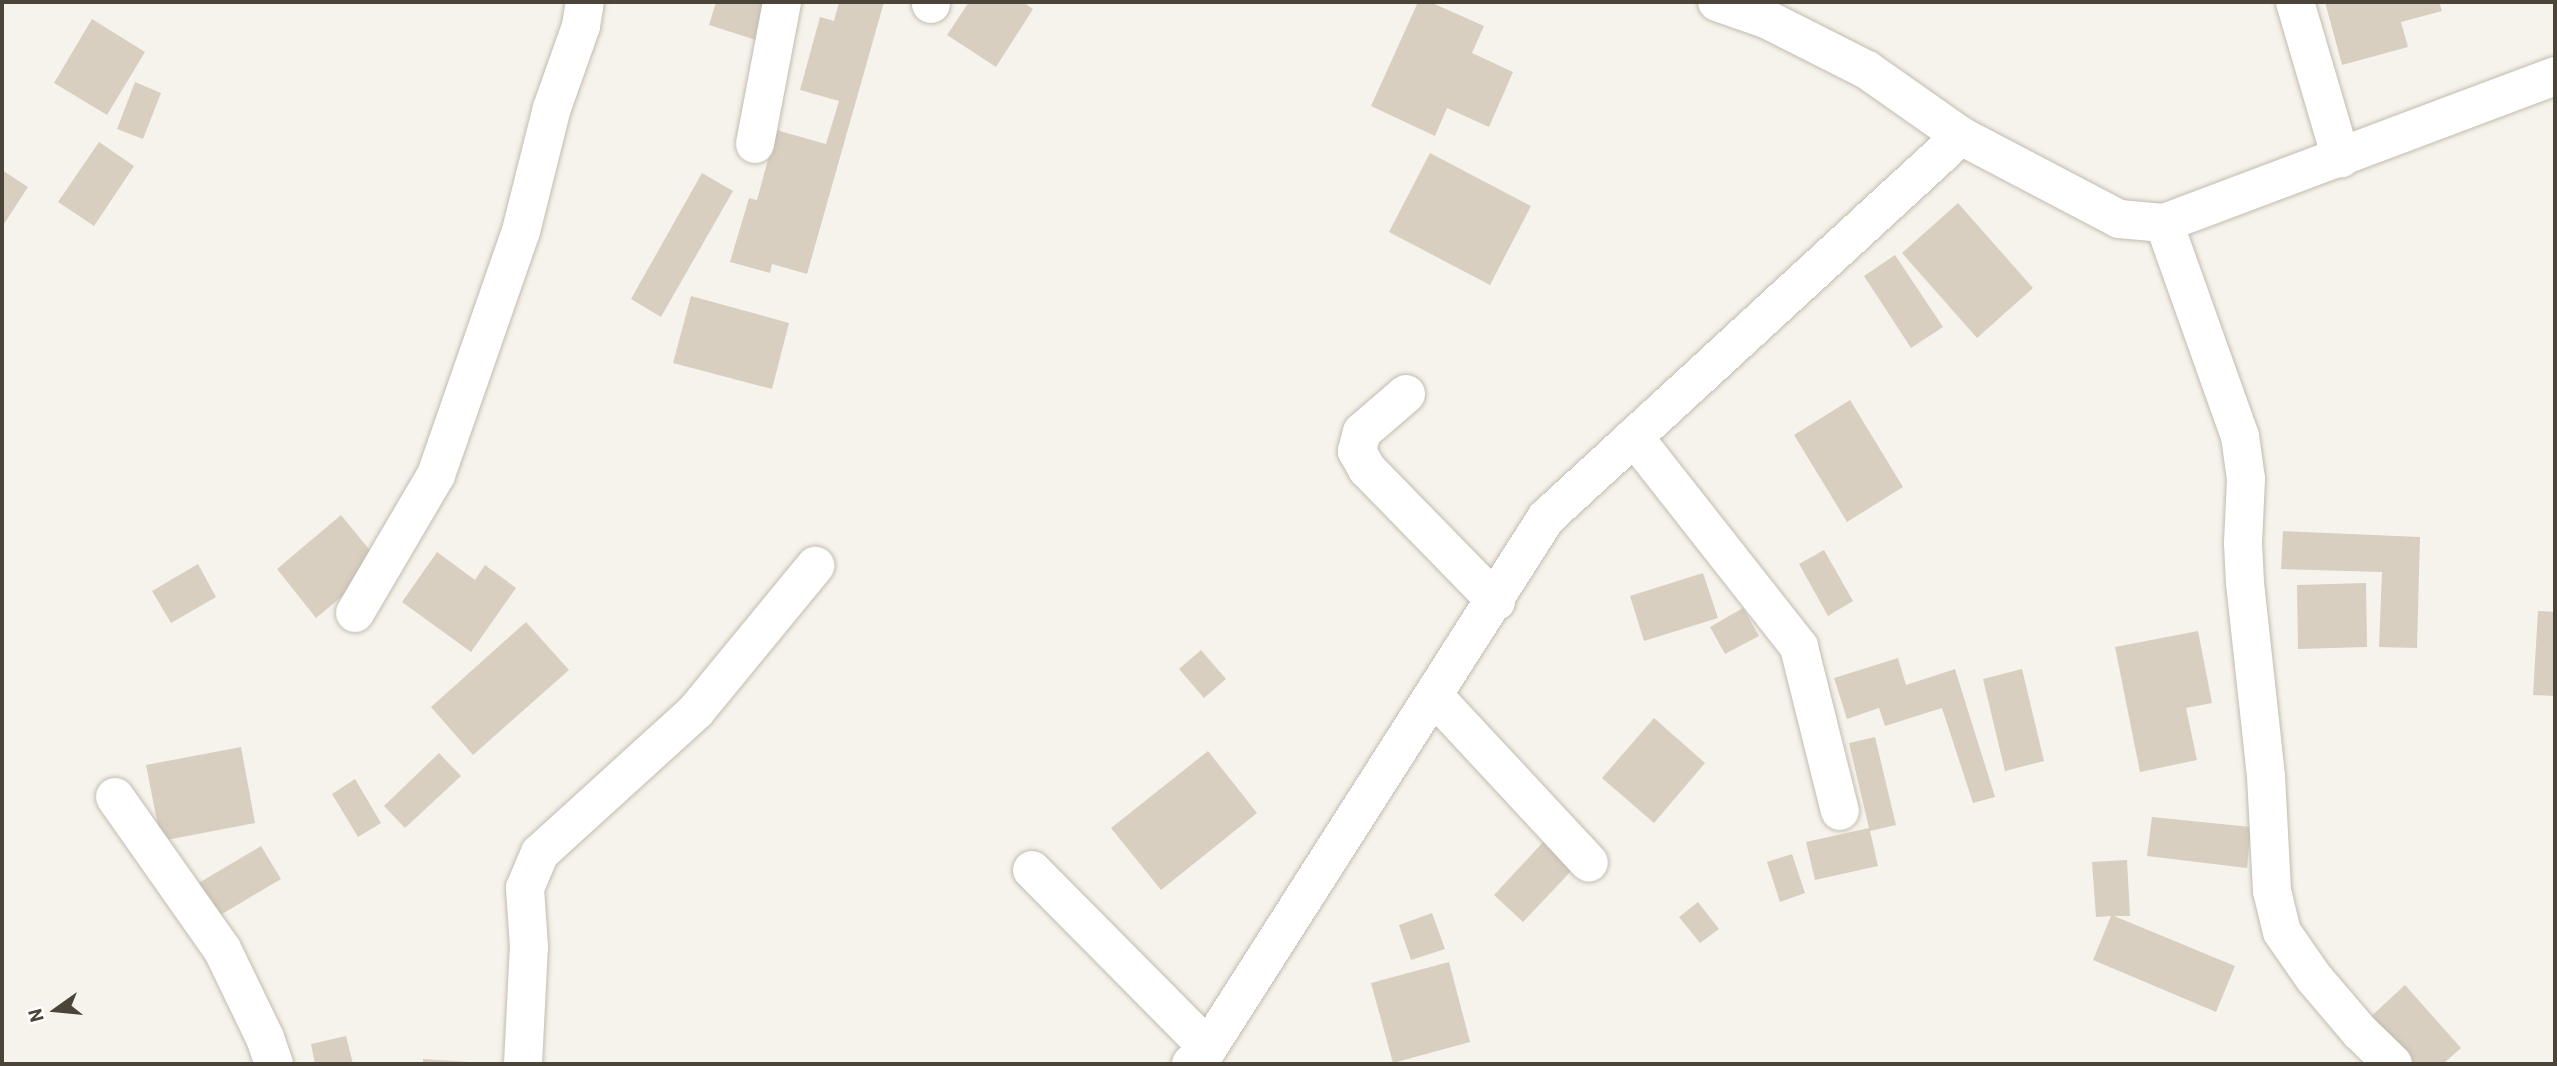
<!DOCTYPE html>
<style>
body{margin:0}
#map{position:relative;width:2557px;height:1066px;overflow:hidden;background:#f6f3ec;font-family:Barlow,sans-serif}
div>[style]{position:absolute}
.building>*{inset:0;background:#d8cfc1}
.roads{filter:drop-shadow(0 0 2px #c2bbae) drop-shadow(0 0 2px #c2bbae)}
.minor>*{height:38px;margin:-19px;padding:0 19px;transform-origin:19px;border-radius:19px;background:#fff}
span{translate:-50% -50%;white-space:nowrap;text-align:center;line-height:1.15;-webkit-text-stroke:7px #fff;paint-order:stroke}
.frame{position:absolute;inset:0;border:4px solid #4b4439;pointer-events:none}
.north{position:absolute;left:21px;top:975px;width:70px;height:70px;-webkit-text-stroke:5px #fff;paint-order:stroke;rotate:255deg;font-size:19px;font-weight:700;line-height:28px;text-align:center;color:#4b4439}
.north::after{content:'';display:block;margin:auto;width:24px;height:32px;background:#4b4439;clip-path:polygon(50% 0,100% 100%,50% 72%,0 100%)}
</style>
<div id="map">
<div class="building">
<i style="clip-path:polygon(716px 2px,768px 2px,756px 40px,709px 25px)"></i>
<i style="clip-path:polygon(839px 2px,884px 2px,807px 274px,772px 264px,770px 273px,730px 262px,749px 198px,757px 200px,776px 130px,826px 144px,839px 101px,800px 90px,820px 17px,834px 21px)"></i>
<i style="clip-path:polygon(969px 2px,1023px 2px,1033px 9px,996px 67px,947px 35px)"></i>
<i style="clip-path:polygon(1418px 2px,1430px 2px,1484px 26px,1472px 53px,1513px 72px,1489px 127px,1447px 108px,1435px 136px,1371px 106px)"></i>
<i style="clip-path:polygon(2325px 2px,2439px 2px,2442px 11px,2401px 22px,2408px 47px,2342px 65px)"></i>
<i style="clip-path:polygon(92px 19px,145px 52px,107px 115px,54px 83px)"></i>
<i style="clip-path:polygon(135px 82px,161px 93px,143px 139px,117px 129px)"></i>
<i style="clip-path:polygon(99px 142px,134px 166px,94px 226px,58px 202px)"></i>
<i style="clip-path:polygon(1430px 153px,1531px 206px,1490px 285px,1389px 232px)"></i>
<i style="clip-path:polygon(2px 170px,28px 187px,2px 227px)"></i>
<i style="clip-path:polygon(702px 173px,733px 191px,661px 317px,631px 299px)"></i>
<i style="clip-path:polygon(1958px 203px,2033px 288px,1977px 338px,1902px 253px)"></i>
<i style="clip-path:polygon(1895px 255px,1943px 327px,1911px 348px,1864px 276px)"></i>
<i style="clip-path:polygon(691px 296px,789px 323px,772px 389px,673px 363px)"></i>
<i style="clip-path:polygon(1850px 400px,1903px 487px,1847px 522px,1794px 435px)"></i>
<i style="clip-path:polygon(341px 515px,381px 564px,316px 618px,277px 569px)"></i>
<i style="clip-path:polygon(2283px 531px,2420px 537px,2417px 648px,2379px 647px,2382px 572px,2281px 569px)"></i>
<i style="clip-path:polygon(1824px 550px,1853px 601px,1828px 616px,1799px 564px)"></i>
<i style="clip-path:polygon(437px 552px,475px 580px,485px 565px,516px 588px,471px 652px,402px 602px)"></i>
<i style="clip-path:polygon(198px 564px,216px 597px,171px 623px,152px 591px)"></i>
<i style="clip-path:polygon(1703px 573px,1718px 618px,1644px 641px,1630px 596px)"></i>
<i style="clip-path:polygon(2366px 583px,2367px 647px,2298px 649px,2297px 585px)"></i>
<i style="clip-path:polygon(1743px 608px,1759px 636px,1725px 654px,1710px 627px)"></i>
<i style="clip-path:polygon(2538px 611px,2555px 612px,2555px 696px,2533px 695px)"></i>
<i style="clip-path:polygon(526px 622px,569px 670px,473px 755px,431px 707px)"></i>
<i style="clip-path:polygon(2198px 631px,2212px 703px,2186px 708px,2197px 760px,2140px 772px,2115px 647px)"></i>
<i style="clip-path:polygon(1201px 650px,1226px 679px,1204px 698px,1179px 669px)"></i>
<i style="clip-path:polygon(1898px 658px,1906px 685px,1955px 669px,1995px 797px,1973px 803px,1942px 708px,1885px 726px,1879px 708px,1847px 719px,1834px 678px)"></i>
<i style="clip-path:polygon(2022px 669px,2044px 761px,2005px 771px,1983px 679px)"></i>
<i style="clip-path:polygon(1654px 718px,1705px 763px,1654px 823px,1602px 778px)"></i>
<i style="clip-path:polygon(1875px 737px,1896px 825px,1870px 831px,1878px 866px,1815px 880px,1806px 842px,1869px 828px,1849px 743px)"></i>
<i style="clip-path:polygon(241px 747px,255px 823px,161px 841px,146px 765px)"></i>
<i style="clip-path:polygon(1208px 751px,1257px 813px,1161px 890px,1111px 828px)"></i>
<i style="clip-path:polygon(439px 753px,461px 776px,405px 828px,384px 806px)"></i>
<i style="clip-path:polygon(355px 779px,381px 823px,358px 837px,332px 794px)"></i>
<i style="clip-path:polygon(2152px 817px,2251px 827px,2247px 868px,2147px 856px)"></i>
<i style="clip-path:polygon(1545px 840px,1574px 868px,1523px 922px,1494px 895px)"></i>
<i style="clip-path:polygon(261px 846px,281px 879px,217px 917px,197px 884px)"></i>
<i style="clip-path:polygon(1792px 854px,1805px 893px,1780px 902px,1767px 862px)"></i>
<i style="clip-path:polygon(2127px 860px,2130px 916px,2114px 916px,2235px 966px,2216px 1012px,2093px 960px,2111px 916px,2096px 917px,2092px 862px)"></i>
<i style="clip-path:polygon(1698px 902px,1719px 929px,1700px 943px,1679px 917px)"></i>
<i style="clip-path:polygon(1432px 913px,1445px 949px,1411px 960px,1399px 925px)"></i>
<i style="clip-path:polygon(1449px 962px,1470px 1042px,1393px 1063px,1371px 983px)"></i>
<i style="clip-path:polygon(2405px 985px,2461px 1048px,2443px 1064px,2404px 1064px,2366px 1021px)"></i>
<i style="clip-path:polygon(346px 1036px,353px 1064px,315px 1064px,311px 1044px)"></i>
<i style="clip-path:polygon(423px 1059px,469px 1062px,468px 1064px,423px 1064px)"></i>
</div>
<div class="roads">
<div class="minor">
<i style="left:1717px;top:2px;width:54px;rotate:19.4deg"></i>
<i style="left:1768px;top:20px;width:111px;rotate:26.8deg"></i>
<i style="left:1867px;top:70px;width:115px;rotate:35.1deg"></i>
<i style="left:1961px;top:136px;width:178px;rotate:27.7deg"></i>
<i style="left:2119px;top:219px;width:45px;rotate:5.1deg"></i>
<i style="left:2164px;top:223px;width:418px;rotate:-20.6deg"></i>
<i style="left:2295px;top:2px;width:163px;rotate:73.6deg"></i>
<i style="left:931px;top:4px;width:2px;rotate:-90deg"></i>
<i style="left:755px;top:144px;width:145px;rotate:-79.2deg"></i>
<i style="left:2164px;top:223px;width:226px;rotate:70.4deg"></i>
<i style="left:2240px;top:436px;width:43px;rotate:82.1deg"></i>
<i style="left:2246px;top:479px;width:64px;rotate:92.7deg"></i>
<i style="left:2243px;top:543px;width:40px;rotate:87.1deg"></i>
<i style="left:2245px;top:583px;width:194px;rotate:83.8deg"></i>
<i style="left:2266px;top:776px;width:115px;rotate:87deg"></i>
<i style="left:2272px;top:891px;width:42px;rotate:76.3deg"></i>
<i style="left:2282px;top:932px;width:56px;rotate:55.2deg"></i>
<i style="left:2314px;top:978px;width:71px;rotate:49.6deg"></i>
<i style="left:2360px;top:1032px;width:46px;rotate:44.1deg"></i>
<i style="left:1406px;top:394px;width:58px;rotate:139.2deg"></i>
<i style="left:1362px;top:432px;width:20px;rotate:105deg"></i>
<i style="left:1357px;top:451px;width:21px;rotate:61deg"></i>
<i style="left:1367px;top:469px;width:185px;rotate:45.7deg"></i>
<i style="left:1634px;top:437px;width:267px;rotate:51.8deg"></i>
<i style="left:1799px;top:647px;width:169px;rotate:76deg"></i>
<i style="left:355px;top:613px;width:160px;rotate:-59.6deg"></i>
<i style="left:436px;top:475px;width:258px;rotate:-70.8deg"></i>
<i style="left:521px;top:231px;width:127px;rotate:-75.9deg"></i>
<i style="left:552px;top:108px;width:87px;rotate:-70.5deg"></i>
<i style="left:581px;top:26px;width:24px;rotate:-81deg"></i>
<i style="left:1435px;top:697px;width:226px;rotate:47.1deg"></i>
<i style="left:115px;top:797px;width:186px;rotate:54.9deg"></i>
<i style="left:222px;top:949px;width:99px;rotate:64.2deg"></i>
<i style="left:265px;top:1038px;width:28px;rotate:71deg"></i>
<i style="left:1032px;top:870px;width:250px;rotate:45.3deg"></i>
<i style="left:523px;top:1064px;width:117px;rotate:-87.1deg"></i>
<i style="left:529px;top:947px;width:59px;rotate:-93.9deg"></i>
<i style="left:525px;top:888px;width:38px;rotate:-67deg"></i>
<i style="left:540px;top:853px;width:211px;rotate:-42.3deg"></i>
<i style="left:696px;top:711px;width:188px;rotate:-50.6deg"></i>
<i style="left:1191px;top:1064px;width:23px;rotate:-43deg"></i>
<i style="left:1208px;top:1048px;width:629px;rotate:-57.47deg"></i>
<i style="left:1546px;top:518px;width:564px;rotate:-42.63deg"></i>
</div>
</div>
<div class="frame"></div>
<div class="north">N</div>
</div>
